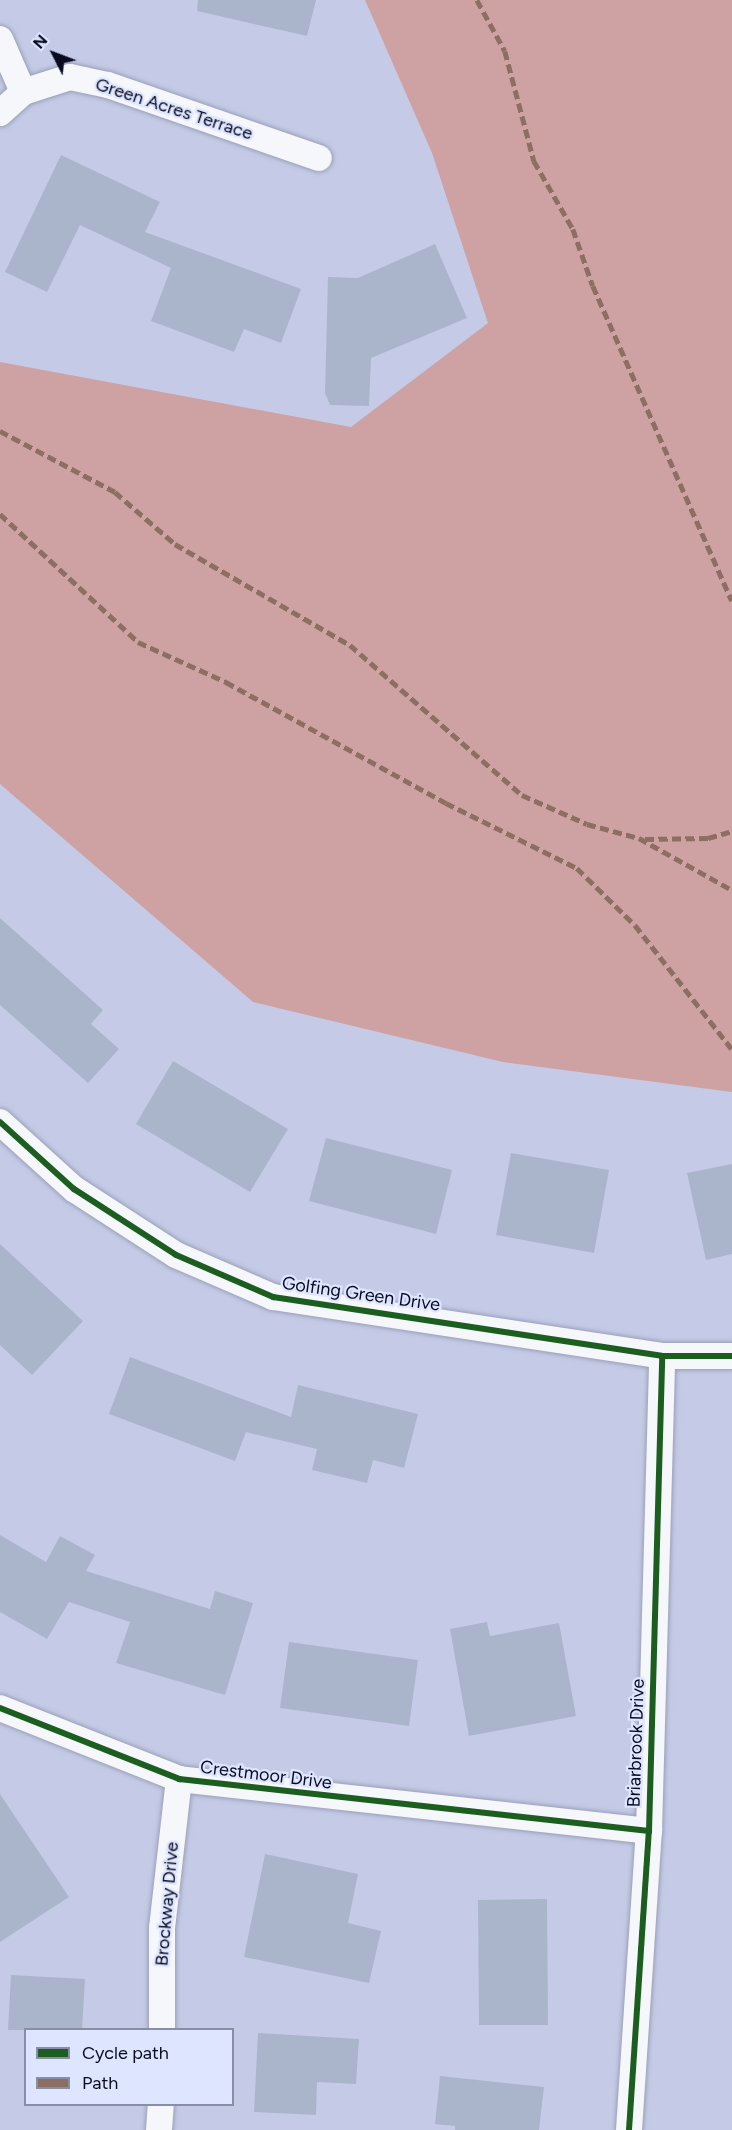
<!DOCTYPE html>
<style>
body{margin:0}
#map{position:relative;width:732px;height:2130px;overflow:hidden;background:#c5cbe7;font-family:Figtree,sans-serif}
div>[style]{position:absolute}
.green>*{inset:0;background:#cea1a2}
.building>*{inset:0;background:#aab5cc}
.roads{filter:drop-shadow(0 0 2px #9ba0b8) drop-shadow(0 0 2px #9ba0b8)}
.street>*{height:26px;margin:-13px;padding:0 13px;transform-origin:13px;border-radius:13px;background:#f6f7fb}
.quiet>*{height:4.5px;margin-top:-2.25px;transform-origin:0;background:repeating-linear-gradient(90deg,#8d6e63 0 9px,transparent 0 13.5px)}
.cycleway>*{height:6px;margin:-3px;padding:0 3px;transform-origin:3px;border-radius:3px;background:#1b5e20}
span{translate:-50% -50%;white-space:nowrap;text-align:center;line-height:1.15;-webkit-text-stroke:4.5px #dee5ff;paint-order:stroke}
.street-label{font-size:18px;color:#080b21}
.legend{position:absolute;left:24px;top:2028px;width:210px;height:78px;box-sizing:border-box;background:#dee5ff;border:2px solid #888ea6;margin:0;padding:8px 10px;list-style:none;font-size:18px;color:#080b21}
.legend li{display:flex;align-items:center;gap:12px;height:30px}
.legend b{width:30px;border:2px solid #888ea6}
.north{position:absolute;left:24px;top:24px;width:60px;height:60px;-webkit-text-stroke:4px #dee5ff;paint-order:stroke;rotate:312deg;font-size:16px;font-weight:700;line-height:24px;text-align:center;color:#080b21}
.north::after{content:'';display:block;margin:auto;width:21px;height:27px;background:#080b21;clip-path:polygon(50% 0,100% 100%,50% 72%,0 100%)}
</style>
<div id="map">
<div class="green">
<i style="clip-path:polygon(365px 0,732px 0,732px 1092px,503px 1062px,253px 1002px,0 784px,0 362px,351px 427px,488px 323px,432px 153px)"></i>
</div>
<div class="building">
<i style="clip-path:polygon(198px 0,316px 0,307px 36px,197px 11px)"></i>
<i style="clip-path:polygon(61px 155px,160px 202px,145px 232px,301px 289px,281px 343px,244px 329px,234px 352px,151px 321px,171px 268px,80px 225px,47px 292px,5px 272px)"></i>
<i style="clip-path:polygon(435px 244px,467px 318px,371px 358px,369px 406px,330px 405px,325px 393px,328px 277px,358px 278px)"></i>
<i style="clip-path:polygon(0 918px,103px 1010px,91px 1024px,119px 1049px,88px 1083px,0 1005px)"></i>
<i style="clip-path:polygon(173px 1061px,288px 1129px,250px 1192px,136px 1124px)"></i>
<i style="clip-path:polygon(326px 1138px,452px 1170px,436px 1234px,309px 1201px)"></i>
<i style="clip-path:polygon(511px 1153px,609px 1170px,594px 1253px,496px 1235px)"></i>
<i style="clip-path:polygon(732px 1164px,732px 1254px,706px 1260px,687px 1173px)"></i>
<i style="clip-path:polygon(0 1244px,83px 1321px,32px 1375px,0 1345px)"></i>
<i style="clip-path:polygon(130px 1357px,291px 1417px,298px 1385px,418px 1414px,404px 1468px,373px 1460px,367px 1483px,312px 1470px,317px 1449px,246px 1432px,235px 1461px,109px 1414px)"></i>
<i style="clip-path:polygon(0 1535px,46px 1562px,60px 1536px,95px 1555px,86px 1571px,210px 1609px,215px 1591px,253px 1603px,225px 1695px,116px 1663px,130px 1622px,69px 1602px,47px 1639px,0 1612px)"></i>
<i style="clip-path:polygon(487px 1622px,490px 1636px,559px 1623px,576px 1716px,469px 1736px,450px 1629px)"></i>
<i style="clip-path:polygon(289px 1642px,418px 1660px,409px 1726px,280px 1708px)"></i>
<i style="clip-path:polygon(0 1794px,69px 1897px,0 1942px)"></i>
<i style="clip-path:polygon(265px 1854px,358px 1874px,348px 1923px,381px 1931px,369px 1983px,244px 1957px)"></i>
<i style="clip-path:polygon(547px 1899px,548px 2025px,479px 2025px,478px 1900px)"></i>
<i style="clip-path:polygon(11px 1975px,85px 1979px,82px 2030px,8px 2030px)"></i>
<i style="clip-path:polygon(258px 2033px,359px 2039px,356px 2084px,317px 2082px,316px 2115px,254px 2112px)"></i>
<i style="clip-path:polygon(440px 2076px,544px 2087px,539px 2130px,455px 2130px,455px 2126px,435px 2124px)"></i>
</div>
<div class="roads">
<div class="street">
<i style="left:0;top:39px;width:58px;rotate:66.5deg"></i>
<i style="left:0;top:113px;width:31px;rotate:-42deg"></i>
<i style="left:23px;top:92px;width:49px;rotate:-17.7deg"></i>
<i style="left:70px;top:77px;width:39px;rotate:12deg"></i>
<i style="left:108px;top:85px;width:223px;rotate:19.1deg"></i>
<i style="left:0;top:1122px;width:100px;rotate:42.2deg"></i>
<i style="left:74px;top:1189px;width:121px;rotate:32.9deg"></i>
<i style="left:176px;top:1255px;width:106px;rotate:23.4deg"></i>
<i style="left:273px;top:1297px;width:393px;rotate:8.6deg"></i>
<i style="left:662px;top:1356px;width:70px"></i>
<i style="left:0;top:1708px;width:193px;rotate:21.6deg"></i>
<i style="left:179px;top:1779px;width:473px;rotate:6.3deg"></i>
<i style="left:162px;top:2030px;width:102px;rotate:-90deg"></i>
<i style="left:162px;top:1928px;width:150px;rotate:-83.5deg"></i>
<i style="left:159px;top:2130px;width:26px;rotate:-86deg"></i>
<i style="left:629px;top:2130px;width:300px;rotate:-86.2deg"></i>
<i style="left:649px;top:1831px;width:475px;rotate:-88.4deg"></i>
</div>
</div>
<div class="quiet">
<i style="left:477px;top:0;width:58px;rotate:61.2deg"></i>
<i style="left:505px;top:51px;width:114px;rotate:75.2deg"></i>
<i style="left:534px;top:161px;width:78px;rotate:60.2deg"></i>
<i style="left:573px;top:229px;width:60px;rotate:70.7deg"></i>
<i style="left:593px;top:286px;width:344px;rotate:66.2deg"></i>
<i style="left:0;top:431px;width:130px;rotate:27.9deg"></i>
<i style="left:115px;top:492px;width:79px;rotate:40.9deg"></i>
<i style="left:175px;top:544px;width:202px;rotate:30deg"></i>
<i style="left:350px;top:645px;width:228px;rotate:41.1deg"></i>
<i style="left:522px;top:795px;width:71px;rotate:24deg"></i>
<i style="left:587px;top:824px;width:54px;rotate:15.1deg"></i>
<i style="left:639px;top:838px;width:107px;rotate:29.2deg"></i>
<i style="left:0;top:514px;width:188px;rotate:42.8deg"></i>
<i style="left:138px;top:642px;width:97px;rotate:24.4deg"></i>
<i style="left:226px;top:682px;width:251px;rotate:28.8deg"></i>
<i style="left:446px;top:803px;width:146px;rotate:26.4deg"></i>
<i style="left:577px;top:868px;width:81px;rotate:44.5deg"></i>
<i style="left:635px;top:925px;width:157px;rotate:52deg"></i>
<i style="left:645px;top:839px;width:63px;rotate:-0.9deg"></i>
<i style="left:708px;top:838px;width:25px;rotate:-16deg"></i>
</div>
<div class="cycleway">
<i style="left:0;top:1122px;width:100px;rotate:42.2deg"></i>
<i style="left:74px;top:1189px;width:121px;rotate:32.9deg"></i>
<i style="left:176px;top:1255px;width:106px;rotate:23.4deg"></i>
<i style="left:273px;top:1297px;width:393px;rotate:8.6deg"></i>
<i style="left:662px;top:1356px;width:70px"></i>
<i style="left:0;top:1708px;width:193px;rotate:21.6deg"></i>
<i style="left:179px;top:1779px;width:473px;rotate:6.3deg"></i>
<i style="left:629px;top:2130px;width:300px;rotate:-86.2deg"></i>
<i style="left:649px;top:1831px;width:475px;rotate:-88.4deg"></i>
</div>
<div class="street-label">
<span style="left:174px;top:109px;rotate:18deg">Green Acres Terrace</span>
<span style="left:361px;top:1294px;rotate:8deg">Golfing Green Drive</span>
<span style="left:636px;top:1743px;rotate:-88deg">Briarbrook Drive</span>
<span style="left:266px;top:1775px;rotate:7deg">Crestmoor Drive</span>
<span style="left:167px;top:1904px;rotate:-85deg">Brockway Drive</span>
</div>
<ul class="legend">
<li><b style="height:8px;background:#1b5e20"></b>Cycle path</li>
<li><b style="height:8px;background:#8d6e63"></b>Path</li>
</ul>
<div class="north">N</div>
</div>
